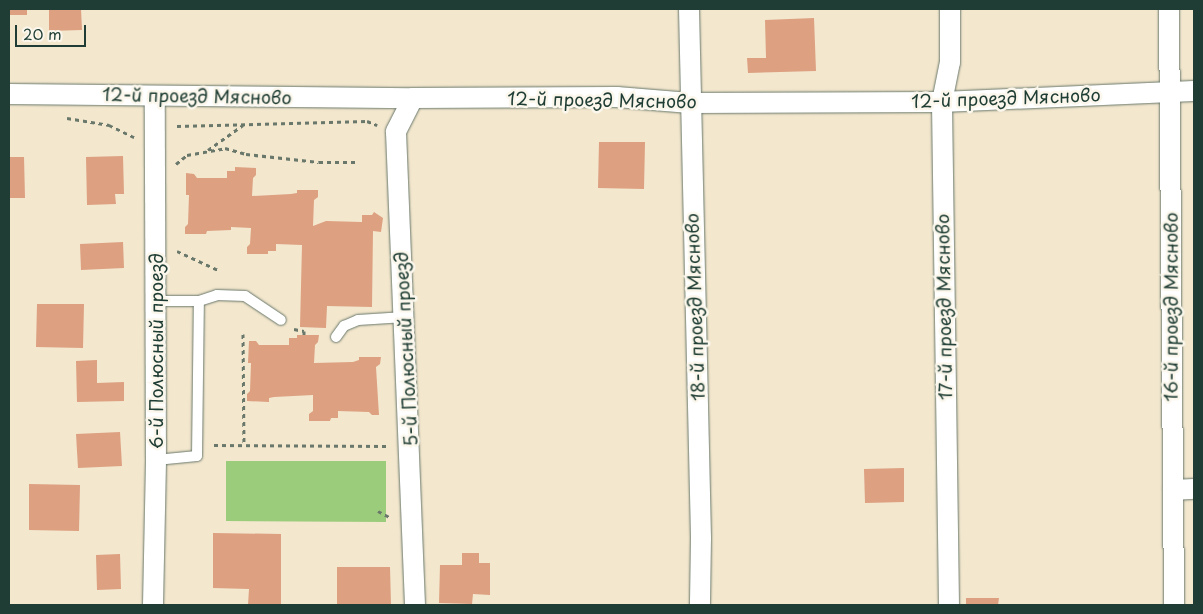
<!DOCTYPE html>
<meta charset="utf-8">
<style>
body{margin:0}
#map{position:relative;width:1203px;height:614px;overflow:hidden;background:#f3e7ce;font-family:"Playpen Sans",sans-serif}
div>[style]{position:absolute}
.green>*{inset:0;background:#9bcc7b}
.building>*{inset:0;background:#dda081}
.path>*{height:3px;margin-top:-1.5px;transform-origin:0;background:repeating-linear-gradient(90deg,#69786a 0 4px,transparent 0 8px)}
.roads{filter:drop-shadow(0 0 1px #69786a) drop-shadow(0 0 1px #69786a)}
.service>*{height:10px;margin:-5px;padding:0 5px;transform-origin:5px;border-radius:5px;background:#fff}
.minor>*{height:20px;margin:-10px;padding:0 10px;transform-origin:10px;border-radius:10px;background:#fff}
span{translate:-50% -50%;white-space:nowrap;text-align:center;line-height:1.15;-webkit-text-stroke:5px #fbf7ec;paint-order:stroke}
.street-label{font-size:18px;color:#1f3d34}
.frame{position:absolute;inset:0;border:10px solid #1f3d34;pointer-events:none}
.scale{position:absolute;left:15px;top:25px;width:71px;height:22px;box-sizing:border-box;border:2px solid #1f3d34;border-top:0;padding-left:6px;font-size:15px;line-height:18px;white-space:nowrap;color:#1f3d34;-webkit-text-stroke:4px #fbf7ec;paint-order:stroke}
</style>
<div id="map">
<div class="green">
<i style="clip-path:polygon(226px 461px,386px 461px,386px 522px,226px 521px)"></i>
</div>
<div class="building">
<i style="clip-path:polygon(9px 9px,27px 9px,27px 15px,9px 15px)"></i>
<i style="clip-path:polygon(49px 9px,81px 9px,82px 30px,49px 31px)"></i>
<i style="clip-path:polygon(814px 18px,816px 71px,748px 73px,747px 58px,766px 58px,765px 20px)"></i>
<i style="clip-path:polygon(599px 142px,645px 142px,644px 189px,598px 188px)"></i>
<i style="clip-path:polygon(123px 156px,124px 194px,115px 194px,116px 204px,87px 205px,86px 157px)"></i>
<i style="clip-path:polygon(9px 157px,24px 157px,25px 198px,9px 198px)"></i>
<i style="clip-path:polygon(235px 167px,256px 168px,256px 175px,253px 178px,252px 196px,291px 194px,297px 193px,297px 190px,318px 190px,318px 197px,314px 200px,313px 226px,326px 221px,362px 222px,362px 215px,372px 215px,374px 212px,383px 218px,381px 232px,373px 231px,372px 307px,327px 306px,326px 328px,300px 327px,302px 245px,276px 244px,276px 251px,268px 251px,268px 254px,247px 254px,247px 247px,250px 244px,251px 228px,231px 227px,231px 230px,207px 231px,206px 234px,185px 234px,185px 227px,188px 224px,189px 195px,186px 195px,186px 173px,194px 174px,197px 178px,227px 178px,227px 171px,235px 171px)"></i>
<i style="clip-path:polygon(123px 242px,124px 268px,81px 270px,80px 244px)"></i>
<i style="clip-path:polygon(37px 304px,84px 304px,83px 348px,36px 347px)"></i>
<i style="clip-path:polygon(297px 335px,319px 335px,318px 342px,315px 345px,314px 363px,353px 362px,359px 360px,359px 357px,381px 357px,380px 364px,376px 367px,379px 415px,372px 415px,369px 412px,338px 411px,338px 418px,331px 418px,330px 421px,309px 421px,309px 414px,313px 411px,313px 395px,274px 397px,269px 398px,269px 402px,247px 401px,247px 394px,250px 391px,251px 363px,248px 363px,249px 341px,256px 341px,259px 345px,289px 345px,289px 338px,297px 338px)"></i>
<i style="clip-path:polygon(97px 360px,97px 383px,124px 382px,124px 401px,77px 402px,76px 361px)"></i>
<i style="clip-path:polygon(120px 432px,122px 466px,78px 468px,76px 434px)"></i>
<i style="clip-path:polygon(904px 468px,904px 502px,865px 503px,864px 469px)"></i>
<i style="clip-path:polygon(29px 484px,80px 485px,79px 531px,29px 530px)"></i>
<i style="clip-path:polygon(213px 533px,281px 534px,281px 605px,248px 605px,249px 589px,213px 588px)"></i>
<i style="clip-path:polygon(462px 553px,479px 553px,479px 563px,490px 563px,490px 595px,473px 594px,472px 604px,439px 603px,440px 565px,462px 565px)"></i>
<i style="clip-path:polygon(120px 554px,121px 589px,97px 590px,96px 555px)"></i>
<i style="clip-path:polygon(337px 567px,390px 567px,391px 605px,337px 605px)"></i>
<i style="clip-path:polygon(966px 598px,999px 598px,998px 605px,966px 605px)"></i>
</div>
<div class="path">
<i style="left:67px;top:118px;width:43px;rotate:9.5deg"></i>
<i style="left:109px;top:125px;width:28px;rotate:26deg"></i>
<i style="left:177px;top:126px;width:190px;rotate:-1.5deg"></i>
<i style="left:367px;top:121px;width:11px;rotate:22deg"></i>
<i style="left:208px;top:150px;width:43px;rotate:-35.5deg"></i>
<i style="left:176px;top:164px;width:14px;rotate:-39deg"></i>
<i style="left:187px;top:155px;width:39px;rotate:-10deg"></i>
<i style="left:225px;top:148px;width:22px;rotate:16deg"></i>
<i style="left:246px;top:154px;width:73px;rotate:6.3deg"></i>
<i style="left:319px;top:162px;width:38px"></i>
<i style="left:177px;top:251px;width:45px;rotate:24.9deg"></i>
<i style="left:294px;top:329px;width:10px;rotate:11deg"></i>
<i style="left:304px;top:331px;width:4px;rotate:90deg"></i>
<i style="left:243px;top:334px;width:111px;rotate:89.5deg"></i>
<i style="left:214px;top:445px;width:173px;rotate:0.3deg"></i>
<i style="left:378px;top:511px;width:15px;rotate:28deg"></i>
</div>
<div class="roads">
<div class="service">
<i style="left:156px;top:301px;width:43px"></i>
<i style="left:199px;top:301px;width:19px;rotate:-18deg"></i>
<i style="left:217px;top:295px;width:28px;rotate:2deg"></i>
<i style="left:245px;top:296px;width:43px;rotate:33.7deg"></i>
<i style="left:336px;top:337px;width:14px;rotate:-54deg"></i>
<i style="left:344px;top:326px;width:15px;rotate:-23deg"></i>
<i style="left:358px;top:320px;width:47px;rotate:-3.7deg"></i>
<i style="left:156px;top:460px;width:41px;rotate:-5.6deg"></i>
<i style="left:197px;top:456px;width:155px;rotate:-89.3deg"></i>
</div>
<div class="minor">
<i style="left:689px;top:9px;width:529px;rotate:88.7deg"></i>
<i style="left:701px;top:538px;width:67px;rotate:90.9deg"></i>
<i style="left:1169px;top:9px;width:596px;rotate:89.52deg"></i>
<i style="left:9px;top:94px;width:404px;rotate:0.6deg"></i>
<i style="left:413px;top:98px;width:204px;rotate:-0.3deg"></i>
<i style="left:617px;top:97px;width:73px;rotate:4.7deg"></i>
<i style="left:690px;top:103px;width:252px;rotate:-0.2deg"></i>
<i style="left:942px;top:102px;width:252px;rotate:-2.5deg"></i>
<i style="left:413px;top:98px;width:38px;rotate:117deg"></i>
<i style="left:396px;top:132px;width:473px;rotate:87.7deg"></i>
<i style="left:1173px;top:490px;width:21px;rotate:-3deg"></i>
<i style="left:153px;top:605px;width:145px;rotate:-88.8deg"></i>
<i style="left:156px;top:460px;width:364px;rotate:-90.2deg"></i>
<i style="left:949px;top:605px;width:503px;rotate:-90.8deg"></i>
<i style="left:942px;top:102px;width:41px;rotate:-78.7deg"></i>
<i style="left:950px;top:62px;width:53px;rotate:-90deg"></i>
</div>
</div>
<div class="street-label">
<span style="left:197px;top:96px;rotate:1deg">12-й проезд Мясново</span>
<span style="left:1006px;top:98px;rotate:-2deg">12-й проезд Мясново</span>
<span style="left:602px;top:100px;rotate:1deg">12-й проезд Мясново</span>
<span style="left:695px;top:307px;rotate:-92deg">18-й проезд Мясново</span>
<span style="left:944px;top:307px;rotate:-91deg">17-й проезд Мясново</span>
<span style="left:1171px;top:307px;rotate:-90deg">16-й проезд Мясново</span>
<span style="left:406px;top:349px;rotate:-93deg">5-й Полюсный проезд</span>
<span style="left:156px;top:351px;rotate:-90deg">6-й Полюсный проезд</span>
</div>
<div class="frame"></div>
<div class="scale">20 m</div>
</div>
